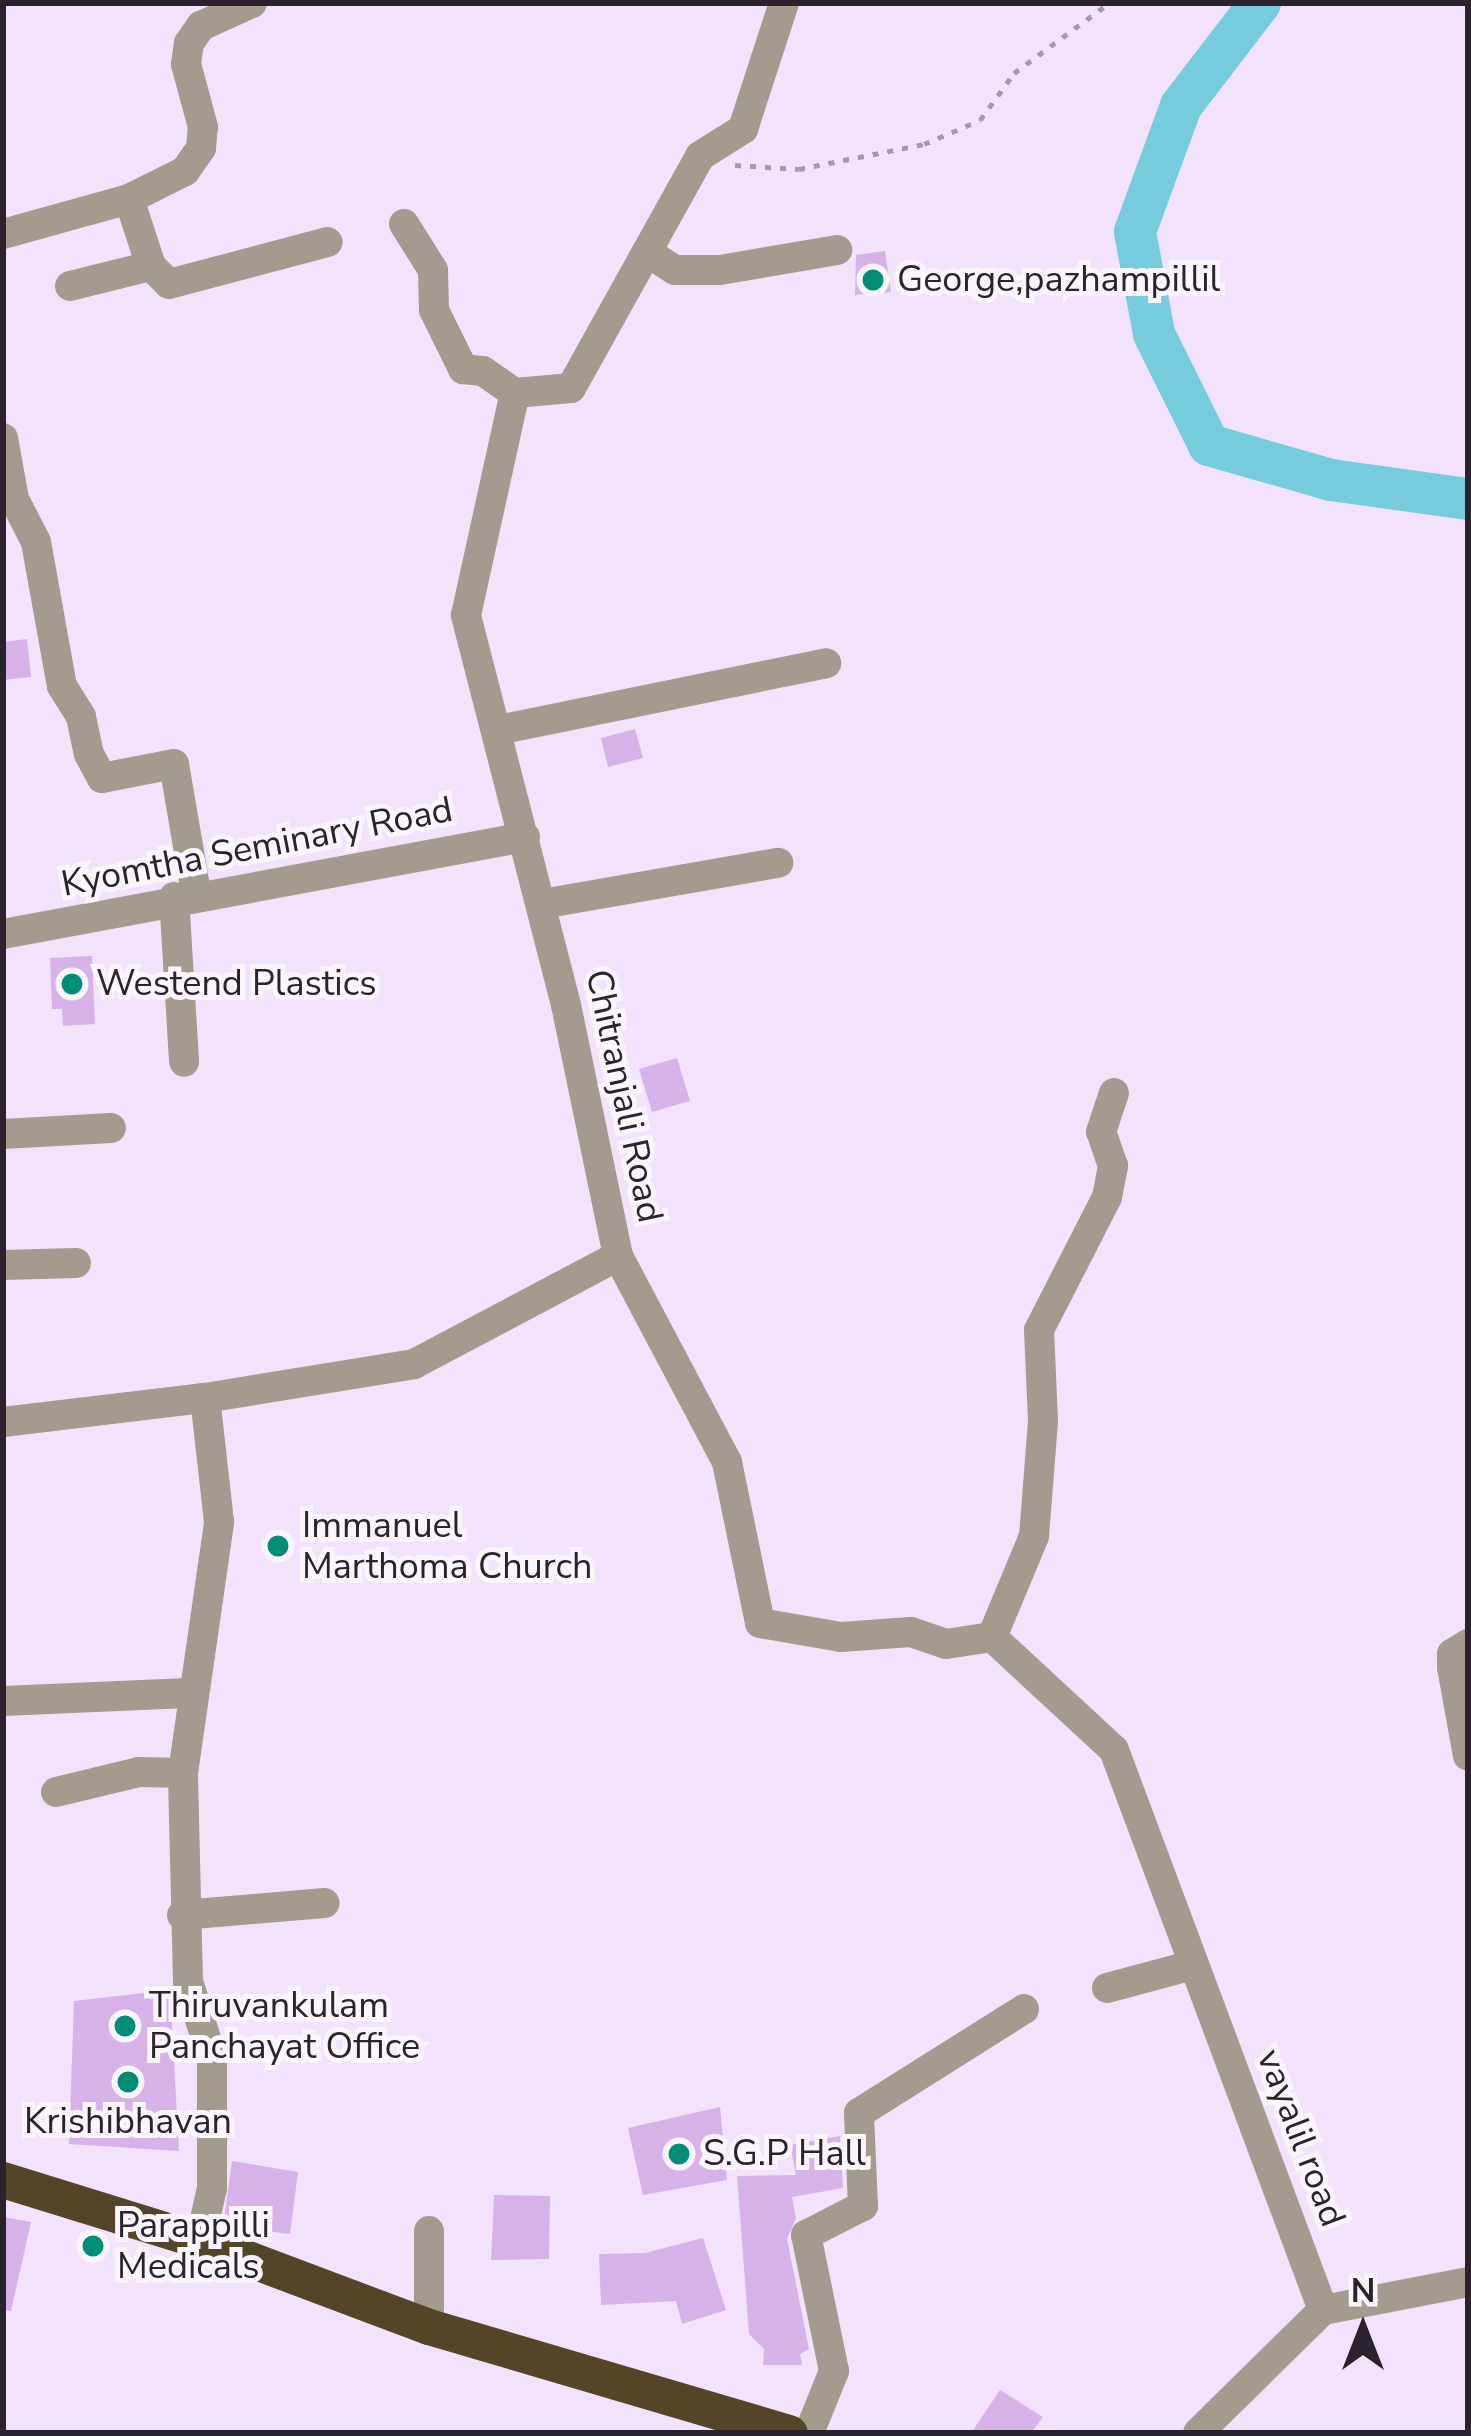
<!DOCTYPE html>
<style>
body{margin:0}
#map{position:relative;width:1471px;height:2436px;overflow:hidden;background:#f3e2fc;font-family:"Nunito Sans",sans-serif}
div>[style]{position:absolute}
.river>*{height:42px;margin:-21px;padding:0 21px;transform-origin:21px;border-radius:21px;background:#76ccdd}
.building>*{inset:0;background:#d7b2e9}
.path>*{height:4.5px;margin-top:-2.25px;transform-origin:0;background:repeating-linear-gradient(90deg,#a598ac 0 6px,transparent 0 15px)}
.minor>*{height:30px;margin:-15px;padding:0 15px;transform-origin:15px;border-radius:15px;background:#a39c8e}
.highway>*{height:36px;margin:-18px;padding:0 18px;transform-origin:18px;border-radius:18px;background:#544528}
.dots>*{width:33px;height:33px;translate:-50% -50%;box-sizing:border-box;border:6px solid #f9f5fb;border-radius:50%}
span{translate:-50% -50%;white-space:nowrap;text-align:center;line-height:1.15;-webkit-text-stroke:10px #f9f5fb;paint-order:stroke}
.poi-label{font-size:36px;color:#2a222d}
.left{translate:0 -50%;text-align:left}
.street-label{font-size:36px;color:#2a222d}
.frame{position:absolute;inset:0;border:6px solid #2a222d;pointer-events:none}
.north{position:absolute;left:1303px;top:2268px;width:120px;height:120px;-webkit-text-stroke:9px #f9f5fb;paint-order:stroke;rotate:0deg;font-size:33px;font-weight:700;line-height:48px;text-align:center;color:#2a222d}
.north::after{content:'';display:block;margin:auto;width:42px;height:54px;background:#2a222d;clip-path:polygon(50% 0,100% 100%,50% 72%,0 100%)}
</style>
<div id="map">
<div class="river">
<i style="left:1260px;top:3px;width:130px;rotate:127.5deg"></i>
<i style="left:1181px;top:106px;width:134px;rotate:110.1deg"></i>
<i style="left:1135px;top:232px;width:104px;rotate:79.4deg"></i>
<i style="left:1154px;top:334px;width:124px;rotate:63.6deg"></i>
<i style="left:1209px;top:445px;width:127px;rotate:16deg"></i>
<i style="left:1331px;top:480px;width:138px;rotate:7.9deg"></i>
</div>
<div class="building">
<i style="clip-path:polygon(885px 251px,891px 292px,855px 295px,856px 255px)"></i>
<i style="clip-path:polygon(27px 639px,31px 677px,3px 680px,3px 642px)"></i>
<i style="clip-path:polygon(635px 729px,643px 758px,608px 767px,601px 738px)"></i>
<i style="clip-path:polygon(92px 956px,95px 1024px,63px 1026px,62px 1009px,52px 1009px,50px 958px)"></i>
<i style="clip-path:polygon(677px 1058px,690px 1101px,652px 1112px,639px 1069px)"></i>
<i style="clip-path:polygon(170px 1990px,179px 2151px,69px 2144px,74px 2001px)"></i>
<i style="clip-path:polygon(720px 2107px,727px 2180px,643px 2195px,628px 2128px)"></i>
<i style="clip-path:polygon(840px 2136px,843px 2188px,792px 2197px,796px 2218px,787px 2239px,809px 2349px,800px 2354px,802px 2365px,763px 2365px,764px 2349px,749px 2334px,737px 2176px,796px 2175px,790px 2145px)"></i>
<i style="clip-path:polygon(232px 2161px,298px 2172px,290px 2234px,223px 2226px)"></i>
<i style="clip-path:polygon(494px 2195px,550px 2196px,549px 2259px,491px 2260px)"></i>
<i style="clip-path:polygon(3px 2217px,31px 2222px,11px 2311px,3px 2310px)"></i>
<i style="clip-path:polygon(703px 2238px,726px 2310px,682px 2324px,676px 2301px,601px 2305px,599px 2254px,645px 2253px)"></i>
<i style="clip-path:polygon(1000px 2390px,1043px 2417px,1031px 2433px,971px 2433px)"></i>
</div>
<div class="path">
<i style="left:735px;top:165px;width:64px;rotate:3.6deg"></i>
<i style="left:799px;top:169px;width:127px;rotate:-11.3deg"></i>
<i style="left:924px;top:144px;width:61px;rotate:-23.2deg"></i>
<i style="left:980px;top:120px;width:58px;rotate:-54.1deg"></i>
<i style="left:1014px;top:73px;width:118px;rotate:-36.4deg"></i>
</div>
<div class="minor">
<i style="left:129px;top:199px;width:71px;rotate:71.8deg"></i>
<i style="left:151px;top:266px;width:25px;rotate:45deg"></i>
<i style="left:169px;top:284px;width:164px;rotate:-14.8deg"></i>
<i style="left:404px;top:224px;width:54px;rotate:57.8deg"></i>
<i style="left:433px;top:270px;width:40px;rotate:88.6deg"></i>
<i style="left:434px;top:310px;width:66px;rotate:63.8deg"></i>
<i style="left:463px;top:369px;width:20px;rotate:6deg"></i>
<i style="left:483px;top:371px;width:39px;rotate:35deg"></i>
<i style="left:3px;top:234px;width:131px;rotate:-15.5deg"></i>
<i style="left:129px;top:199px;width:63px;rotate:-26.6deg"></i>
<i style="left:185px;top:171px;width:28px;rotate:-55deg"></i>
<i style="left:201px;top:148px;width:21px;rotate:-85deg"></i>
<i style="left:203px;top:127px;width:65px;rotate:-105.1deg"></i>
<i style="left:186px;top:64px;width:21px;rotate:-82deg"></i>
<i style="left:189px;top:43px;width:21px;rotate:-55deg"></i>
<i style="left:201px;top:26px;width:56px;rotate:-24.3deg"></i>
<i style="left:647px;top:252px;width:33px;rotate:33deg"></i>
<i style="left:675px;top:270px;width:45px"></i>
<i style="left:720px;top:270px;width:119px;rotate:-9.7deg"></i>
<i style="left:70px;top:286px;width:83px;rotate:-13.9deg"></i>
<i style="left:3px;top:438px;width:62px;rotate:79.8deg"></i>
<i style="left:14px;top:499px;width:48px;rotate:62.9deg"></i>
<i style="left:36px;top:542px;width:146px;rotate:79.8deg"></i>
<i style="left:62px;top:686px;width:36px;rotate:58deg"></i>
<i style="left:81px;top:717px;width:38px;rotate:78deg"></i>
<i style="left:89px;top:754px;width:27px;rotate:62deg"></i>
<i style="left:102px;top:778px;width:73px;rotate:-11deg"></i>
<i style="left:174px;top:764px;width:131px;rotate:80.3deg"></i>
<i style="left:498px;top:730px;width:335px;rotate:-11.5deg"></i>
<i style="left:174px;top:897px;width:165px;rotate:86.5deg"></i>
<i style="left:542px;top:904px;width:240px;rotate:-9.9deg"></i>
<i style="left:3px;top:934px;width:531px;rotate:-10.53deg"></i>
<i style="left:3px;top:1134px;width:108px;rotate:-3.2deg"></i>
<i style="left:618px;top:1256px;width:233px;rotate:62.1deg"></i>
<i style="left:727px;top:1462px;width:164px;rotate:78.4deg"></i>
<i style="left:760px;top:1623px;width:82px;rotate:9.8deg"></i>
<i style="left:841px;top:1637px;width:70px;rotate:-4.1deg"></i>
<i style="left:911px;top:1632px;width:37px;rotate:19deg"></i>
<i style="left:946px;top:1644px;width:47px;rotate:-8.7deg"></i>
<i style="left:992px;top:1637px;width:166px;rotate:42.8deg"></i>
<i style="left:1114px;top:1750px;width:598px;rotate:69.53deg"></i>
<i style="left:1323px;top:2310px;width:175px;rotate:135.5deg"></i>
<i style="left:3px;top:1265px;width:73px;rotate:-1.6deg"></i>
<i style="left:3px;top:1422px;width:203px;rotate:-6.8deg"></i>
<i style="left:992px;top:1637px;width:109px;rotate:-67.4deg"></i>
<i style="left:1034px;top:1536px;width:115px;rotate:-85.5deg"></i>
<i style="left:1043px;top:1421px;width:91px;rotate:-92.5deg"></i>
<i style="left:1039px;top:1330px;width:149px;rotate:-62.9deg"></i>
<i style="left:1107px;top:1197px;width:32px;rotate:-79deg"></i>
<i style="left:1113px;top:1166px;width:36px;rotate:-109deg"></i>
<i style="left:1101px;top:1132px;width:41px;rotate:-71.6deg"></i>
<i style="left:1468px;top:1644px;width:19px;rotate:148deg"></i>
<i style="left:1452px;top:1654px;width:13px;rotate:90deg"></i>
<i style="left:1452px;top:1667px;width:90px;rotate:79.8deg"></i>
<i style="left:3px;top:1701px;width:185px;rotate:-2.5deg"></i>
<i style="left:56px;top:1792px;width:85px;rotate:-13.5deg"></i>
<i style="left:139px;top:1772px;width:44px;rotate:1.3deg"></i>
<i style="left:182px;top:1915px;width:143px;rotate:-4.8deg"></i>
<i style="left:1107px;top:1988px;width:85px;rotate:-15deg"></i>
<i style="left:429px;top:2231px;width:96px;rotate:90deg"></i>
<i style="left:200px;top:2241px;width:54px;rotate:-77.2deg"></i>
<i style="left:212px;top:2188px;width:130px;rotate:-90deg"></i>
<i style="left:212px;top:2058px;width:81px;rotate:-107.3deg"></i>
<i style="left:188px;top:1981px;width:208px;rotate:-91.4deg"></i>
<i style="left:183px;top:1773px;width:254px;rotate:-81.8deg"></i>
<i style="left:219px;top:1522px;width:125px;rotate:-96.4deg"></i>
<i style="left:205px;top:1398px;width:212px;rotate:-9.2deg"></i>
<i style="left:414px;top:1364px;width:231px;rotate:-27.9deg"></i>
<i style="left:618px;top:1256px;width:256px;rotate:-101.7deg"></i>
<i style="left:566px;top:1005px;width:403px;rotate:-104.4deg"></i>
<i style="left:466px;top:615px;width:227px;rotate:-77.6deg"></i>
<i style="left:515px;top:393px;width:56px;rotate:-5.1deg"></i>
<i style="left:571px;top:388px;width:265px;rotate:-60.9deg"></i>
<i style="left:700px;top:156px;width:51px;rotate:-32.1deg"></i>
<i style="left:743px;top:129px;width:133px;rotate:-72deg"></i>
<i style="left:1323px;top:2310px;width:148px;rotate:-10.9deg"></i>
<i style="left:809px;top:2433px;width:67px;rotate:-68deg"></i>
<i style="left:834px;top:2371px;width:139px;rotate:-101.6deg"></i>
<i style="left:806px;top:2235px;width:64px;rotate:-27deg"></i>
<i style="left:863px;top:2206px;width:93px;rotate:-92.5deg"></i>
<i style="left:859px;top:2113px;width:195px;rotate:-32.2deg"></i>
</div>
<div class="highway">
<i style="left:3px;top:2180px;width:206px;rotate:17.2deg"></i>
<i style="left:200px;top:2241px;width:245px;rotate:20.6deg"></i>
<i style="left:429px;top:2327px;width:376px;rotate:16.4deg"></i>
</div>
<div class="dots">
<i style="left:873px;top:280px;background:#008d76"></i>
<i style="left:72px;top:984px;background:#008d76"></i>
<i style="left:278px;top:1546px;background:#008d76"></i>
<i style="left:125px;top:2026px;background:#008d76"></i>
<i style="left:128px;top:2082px;background:#008d76"></i>
<i style="left:679px;top:2154px;background:#008d76"></i>
<i style="left:93px;top:2246px;background:#008d76"></i>
</div>
<div class="poi-label">
<span class="left" style="left:897px;top:280px">George,pazhampillil</span>
<span class="left" style="left:96px;top:984px">Westend Plastics</span>
<span class="left" style="left:302px;top:1546px">Immanuel<br>Marthoma Church</span>
<span class="left" style="left:149px;top:2026px">Thiruvankulam<br>Panchayat Office</span>
<span style="left:128px;top:2122px">Krishibhavan</span>
<span class="left" style="left:703px;top:2154px">S.G.P Hall</span>
<span class="left" style="left:117px;top:2246px">Parappilli<br>Medicals</span>
</div>
<div class="street-label">
<span style="left:257px;top:847px;rotate:-11deg">Kyomtha Seminary Road</span>
<span style="left:624px;top:1096px;rotate:78deg">Chitranjali Road</span>
<span style="left:1301px;top:2138px;rotate:69deg">vayalil road</span>
</div>
<div class="frame"></div>
<div class="north">N</div>
</div>
